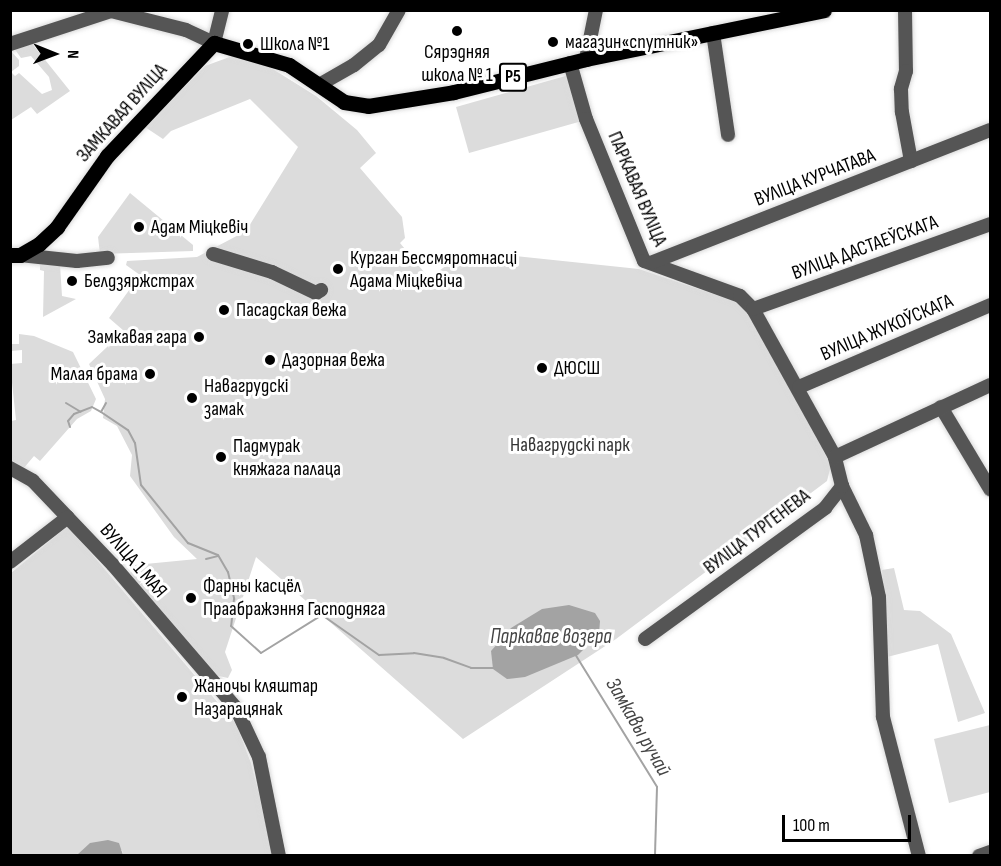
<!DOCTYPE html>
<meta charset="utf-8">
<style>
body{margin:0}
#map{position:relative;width:1001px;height:866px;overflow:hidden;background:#fff;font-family:"Sofia Sans Condensed",sans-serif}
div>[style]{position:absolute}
.green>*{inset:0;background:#dcdcdc}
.water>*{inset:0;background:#a3a3a3}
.stream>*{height:2px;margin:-1px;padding:0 1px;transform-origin:1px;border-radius:1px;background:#a3a3a3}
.roads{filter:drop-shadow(0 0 2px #dbdbdb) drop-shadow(0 0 2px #dbdbdb)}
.minor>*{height:14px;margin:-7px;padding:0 7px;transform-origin:7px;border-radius:7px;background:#555}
.major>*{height:15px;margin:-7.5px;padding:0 7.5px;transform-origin:7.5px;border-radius:7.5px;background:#000}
.dots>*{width:16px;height:16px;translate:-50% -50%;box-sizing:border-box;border:3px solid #fff;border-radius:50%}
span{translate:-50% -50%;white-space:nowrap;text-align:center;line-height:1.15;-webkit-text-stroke:6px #fff;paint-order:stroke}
.shield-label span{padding:2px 4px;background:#fff;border:2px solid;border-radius:4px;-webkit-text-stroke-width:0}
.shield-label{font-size:18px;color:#000;font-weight:700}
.poi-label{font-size:20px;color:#000}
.left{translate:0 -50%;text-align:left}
.right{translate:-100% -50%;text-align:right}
.street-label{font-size:20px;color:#000}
.park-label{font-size:20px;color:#333}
.water-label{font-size:21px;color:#444;font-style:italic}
.frame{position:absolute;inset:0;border:12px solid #000;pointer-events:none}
.north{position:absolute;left:24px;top:24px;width:60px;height:60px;-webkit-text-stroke:4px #fff;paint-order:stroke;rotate:91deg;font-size:16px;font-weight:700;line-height:24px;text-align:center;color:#000}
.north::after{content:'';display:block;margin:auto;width:21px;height:27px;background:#000;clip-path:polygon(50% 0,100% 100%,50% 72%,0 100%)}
.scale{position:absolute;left:782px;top:815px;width:129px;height:27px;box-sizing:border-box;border:3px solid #000;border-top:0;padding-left:8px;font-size:18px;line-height:21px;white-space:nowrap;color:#000;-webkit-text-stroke:4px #fff;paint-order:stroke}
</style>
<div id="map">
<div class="green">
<i style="clip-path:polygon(30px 41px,70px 91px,37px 114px,31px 107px,11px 120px,10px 50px,19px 60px,19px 66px,11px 72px,15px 76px,19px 73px,42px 94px,52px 90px,49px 77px,31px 56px,21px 58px,14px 48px)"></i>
<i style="clip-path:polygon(235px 55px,255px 58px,316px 96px,357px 130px,376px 153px,360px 168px,402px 217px,405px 238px,400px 243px,429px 278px,461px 255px,465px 258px,478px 252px,639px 269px,737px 302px,752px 319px,831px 465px,827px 481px,616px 639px,463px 739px,256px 557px,225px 652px,232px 670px,228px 678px,210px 674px,129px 575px,135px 565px,197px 559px,174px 537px,130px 476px,132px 455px,117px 426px,103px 418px,105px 399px,89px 364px,124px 331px,109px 318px,140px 275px,126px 265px,127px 261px,197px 257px,246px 231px,298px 147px,250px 99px,171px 131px,163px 139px,145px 127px,205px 66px)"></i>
<i style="clip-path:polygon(569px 75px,582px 121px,469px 153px,456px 107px)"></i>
<i style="clip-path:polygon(130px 193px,193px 245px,193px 251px,100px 254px,98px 237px)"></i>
<i style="clip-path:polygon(40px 264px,60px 265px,62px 296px,76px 299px,43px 317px,44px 271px,40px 270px)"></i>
<i style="clip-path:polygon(11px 334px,12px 344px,19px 344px,19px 334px,34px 336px,73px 352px,96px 399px,91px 411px,77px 419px,40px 461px,34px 456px,23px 469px,11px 462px,11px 421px,16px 420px,10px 364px,22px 363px,22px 350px,11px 351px)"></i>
<i style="clip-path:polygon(68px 526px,236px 724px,251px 763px,275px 855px,123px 855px,122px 850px,77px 855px,11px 856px,11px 573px)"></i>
<i style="clip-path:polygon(894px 568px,904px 610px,920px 611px,951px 634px,985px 713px,958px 722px,938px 644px,887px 657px,882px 570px)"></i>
<i style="clip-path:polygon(990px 725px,990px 792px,949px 803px,934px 739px)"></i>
</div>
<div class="water">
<i style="clip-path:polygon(569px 605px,595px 613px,600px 621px,599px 634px,578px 655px,525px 677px,507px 679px,493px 669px,491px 651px,511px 628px,542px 609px)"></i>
<i style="clip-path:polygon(108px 840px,119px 843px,123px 855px,77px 855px,90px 843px)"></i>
</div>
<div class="stream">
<i style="left:66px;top:403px;width:17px;rotate:31deg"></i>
<i style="left:106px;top:403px;width:10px;rotate:119deg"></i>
<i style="left:101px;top:412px;width:32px;rotate:34deg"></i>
<i style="left:128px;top:430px;width:15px;rotate:62deg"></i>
<i style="left:135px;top:443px;width:42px;rotate:81.9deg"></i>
<i style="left:141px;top:485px;width:75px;rotate:51deg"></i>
<i style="left:188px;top:543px;width:32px;rotate:22deg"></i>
<i style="left:218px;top:555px;width:20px;rotate:60deg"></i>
<i style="left:228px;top:572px;width:28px;rotate:77deg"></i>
<i style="left:234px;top:599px;width:27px;rotate:96deg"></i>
<i style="left:231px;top:626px;width:40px;rotate:42deg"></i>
<i style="left:261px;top:653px;width:72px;rotate:-31.9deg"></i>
<i style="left:322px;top:615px;width:70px;rotate:35.1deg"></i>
<i style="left:379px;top:655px;width:35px;rotate:-3deg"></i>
<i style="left:414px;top:653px;width:30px;rotate:9deg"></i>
<i style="left:444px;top:658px;width:29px;rotate:20deg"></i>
<i style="left:471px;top:668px;width:23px"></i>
<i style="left:70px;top:427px;width:6px;rotate:-108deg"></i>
<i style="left:68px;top:421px;width:9px;rotate:-49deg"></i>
<i style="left:74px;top:414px;width:19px;rotate:-21deg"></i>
<i style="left:92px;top:407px;width:10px;rotate:29deg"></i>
<i style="left:206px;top:559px;width:12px;rotate:-14deg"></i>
<i style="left:575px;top:654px;width:156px;rotate:58.3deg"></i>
<i style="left:657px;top:787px;width:69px;rotate:91.7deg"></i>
</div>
<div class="roads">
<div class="minor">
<i style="left:905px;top:10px;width:61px;rotate:89.1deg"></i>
<i style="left:906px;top:71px;width:19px;rotate:106deg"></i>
<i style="left:901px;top:89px;width:23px;rotate:88deg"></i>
<i style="left:902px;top:112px;width:50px;rotate:79.6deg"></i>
<i style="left:713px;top:33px;width:103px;rotate:81.6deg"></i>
<i style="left:10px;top:44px;width:106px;rotate:-18.1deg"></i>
<i style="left:111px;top:11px;width:77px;rotate:14.2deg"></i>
<i style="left:186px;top:30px;width:31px;rotate:25deg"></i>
<i style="left:214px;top:43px;width:34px;rotate:-76deg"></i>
<i style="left:586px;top:59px;width:50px;rotate:-78.5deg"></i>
<i style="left:570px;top:63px;width:58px;rotate:74.1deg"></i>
<i style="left:586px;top:119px;width:153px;rotate:67.8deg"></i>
<i style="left:644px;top:261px;width:102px;rotate:20deg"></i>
<i style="left:740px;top:296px;width:18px;rotate:45deg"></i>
<i style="left:753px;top:309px;width:169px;rotate:61deg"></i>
<i style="left:319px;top:85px;width:40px;rotate:-29.7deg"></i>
<i style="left:354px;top:65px;width:32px;rotate:-39deg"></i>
<i style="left:379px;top:45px;width:40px;rotate:-60.3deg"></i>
<i style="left:213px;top:254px;width:62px;rotate:17deg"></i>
<i style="left:272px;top:272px;width:49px;rotate:25.5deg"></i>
<i style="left:316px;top:293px;width:6px;rotate:-31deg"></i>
<i style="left:20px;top:255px;width:57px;rotate:6deg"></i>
<i style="left:77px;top:261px;width:31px;rotate:-6deg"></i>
<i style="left:653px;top:262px;width:362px;rotate:-21.4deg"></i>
<i style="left:753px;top:309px;width:252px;rotate:-19.7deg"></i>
<i style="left:799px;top:387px;width:208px;rotate:-23.2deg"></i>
<i style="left:941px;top:407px;width:96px;rotate:59.1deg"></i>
<i style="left:10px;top:468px;width:26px;rotate:29deg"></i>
<i style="left:33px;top:481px;width:116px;rotate:46.4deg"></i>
<i style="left:113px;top:565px;width:189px;rotate:49.3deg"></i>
<i style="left:236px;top:708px;width:54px;rotate:64.9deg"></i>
<i style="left:259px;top:757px;width:101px;rotate:78.6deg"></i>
<i style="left:842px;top:486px;width:55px;rotate:63.9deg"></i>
<i style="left:866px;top:535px;width:63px;rotate:78.2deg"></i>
<i style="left:879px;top:597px;width:120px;rotate:88.1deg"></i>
<i style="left:883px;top:717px;width:144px;rotate:75.5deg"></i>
<i style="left:10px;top:562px;width:73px;rotate:-37.8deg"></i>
<i style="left:645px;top:639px;width:223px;rotate:-36deg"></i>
<i style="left:825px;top:508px;width:28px;rotate:-52deg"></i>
<i style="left:842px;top:486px;width:30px;rotate:-104deg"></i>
<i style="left:835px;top:457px;width:171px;rotate:-24.9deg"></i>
<i style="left:979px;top:856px;width:12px;rotate:-20deg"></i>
</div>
<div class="major">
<i style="left:10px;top:255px;width:10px"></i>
<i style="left:20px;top:255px;width:22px;rotate:-30deg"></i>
<i style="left:39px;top:244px;width:25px;rotate:-43deg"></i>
<i style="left:57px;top:227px;width:87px;rotate:-54.8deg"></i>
<i style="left:107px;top:156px;width:156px;rotate:-46.6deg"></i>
<i style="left:214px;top:43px;width:78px;rotate:16.3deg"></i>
<i style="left:289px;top:65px;width:66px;rotate:33.9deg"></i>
<i style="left:344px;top:102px;width:24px;rotate:9deg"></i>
<i style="left:368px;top:106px;width:87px;rotate:-9.2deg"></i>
<i style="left:454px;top:92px;width:136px;rotate:-14deg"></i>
<i style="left:586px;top:59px;width:243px;rotate:-11.6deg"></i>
</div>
</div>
<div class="dots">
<i style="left:457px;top:31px;background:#000"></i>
<i style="left:553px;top:42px;background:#000"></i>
<i style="left:248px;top:44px;background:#000"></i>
<i style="left:139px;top:227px;background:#000"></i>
<i style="left:338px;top:269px;background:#000"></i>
<i style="left:72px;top:281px;background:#000"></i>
<i style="left:224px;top:310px;background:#000"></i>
<i style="left:199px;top:337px;background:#000"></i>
<i style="left:270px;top:360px;background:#000"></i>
<i style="left:542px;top:368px;background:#000"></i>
<i style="left:150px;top:374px;background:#000"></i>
<i style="left:192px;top:398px;background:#000"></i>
<i style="left:221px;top:457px;background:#000"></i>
<i style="left:191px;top:598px;background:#000"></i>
<i style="left:182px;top:697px;background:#000"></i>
</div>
<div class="shield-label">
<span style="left:513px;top:77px">Р5</span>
</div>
<div class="poi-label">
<span class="left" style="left:565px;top:42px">магазин«спутник»</span>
<span class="left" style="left:260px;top:44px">Школа №1</span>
<span style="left:457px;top:64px">Сярэдняя<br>школа № 1</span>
<span class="left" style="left:151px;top:227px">Адам Міцкевіч</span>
<span class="left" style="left:350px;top:270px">Курган Бессмяротнасці<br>Адама Міцкевіча</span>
<span class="left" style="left:84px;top:281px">Белдзяржстрах</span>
<span class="left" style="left:236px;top:310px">Пасадская вежа</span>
<span class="right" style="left:187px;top:337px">Замкавая гара</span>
<span class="left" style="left:282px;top:360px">Дазорная вежа</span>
<span class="left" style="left:554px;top:368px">ДЮСШ</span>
<span class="right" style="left:138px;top:374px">Малая брама</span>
<span class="left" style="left:204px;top:398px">Навагрудскі<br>замак</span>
<span class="left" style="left:233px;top:458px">Падмурак<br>княжага палаца</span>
<span class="left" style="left:203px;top:598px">Фарны касцёл<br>Праабражэння Гасподняга</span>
<span class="left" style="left:194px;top:698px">Жаночы кляштар<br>Назарацянак</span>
</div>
<div class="street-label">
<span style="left:122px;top:113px;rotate:-48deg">ЗАМКАВАЯ ВУЛІЦА</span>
<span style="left:815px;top:178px;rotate:-21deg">ВУЛІЦА КУРЧАТАВА</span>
<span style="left:637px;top:189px;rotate:67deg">ПАРКАВАЯ ВУЛІЦА</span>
<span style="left:865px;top:248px;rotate:-20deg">ВУЛІЦА ДАСТАЕЎСКАГА</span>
<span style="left:887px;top:328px;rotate:-23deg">ВУЛІЦА ЖУКОЎСКАГА</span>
<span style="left:757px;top:532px;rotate:-37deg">ВУЛІЦА ТУРГЕНЕВА</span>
<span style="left:133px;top:561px;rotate:49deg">ВУЛІЦА 1 МАЯ</span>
</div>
<div class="park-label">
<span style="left:570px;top:445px">Навагрудскі парк</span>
</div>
<div class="water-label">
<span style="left:551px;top:637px">Паркавае возера</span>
<span style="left:638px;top:727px;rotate:60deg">Замкавы ручай</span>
</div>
<div class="frame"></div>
<div class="north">N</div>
<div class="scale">100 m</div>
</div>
